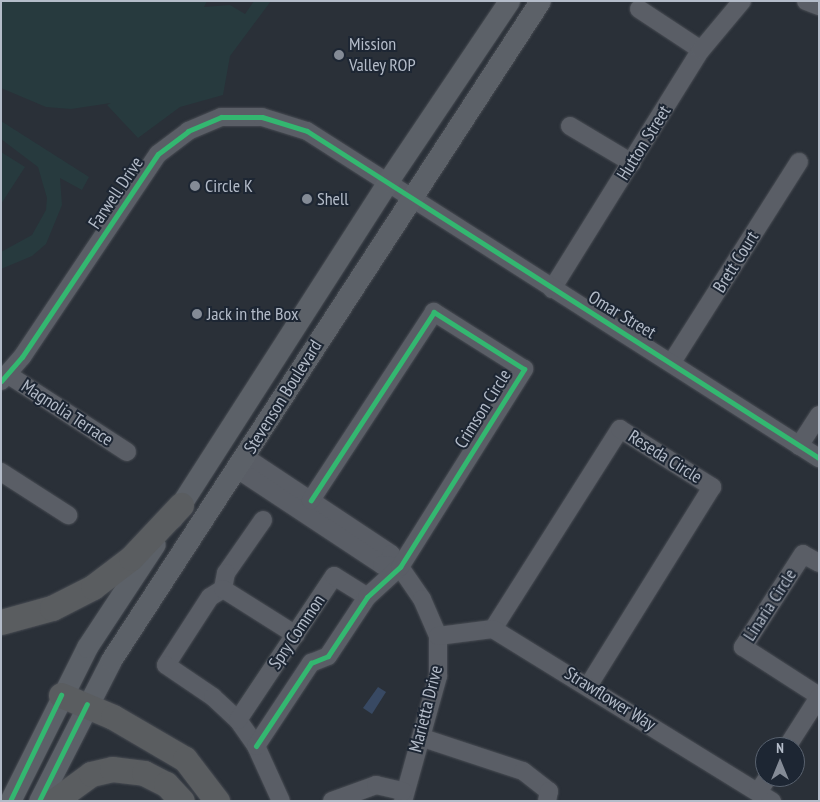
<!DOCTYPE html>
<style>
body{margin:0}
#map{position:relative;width:820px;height:802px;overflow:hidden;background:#2a3038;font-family:"PT Sans Narrow",sans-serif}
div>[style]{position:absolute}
.green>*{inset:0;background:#273a3e}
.water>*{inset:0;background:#384963}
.roads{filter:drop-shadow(0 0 1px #484c53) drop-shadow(0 0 1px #484c53)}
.minor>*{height:18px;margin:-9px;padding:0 9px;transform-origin:9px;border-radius:9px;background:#5a5e66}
.major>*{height:21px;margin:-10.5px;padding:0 10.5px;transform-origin:10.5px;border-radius:10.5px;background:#5c6168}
.highway>*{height:25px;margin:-12.5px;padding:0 12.5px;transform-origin:12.5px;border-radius:12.5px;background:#5a5d60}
.cycleway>*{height:5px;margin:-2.5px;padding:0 2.5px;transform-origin:2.5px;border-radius:2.5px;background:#33b770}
.dots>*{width:14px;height:14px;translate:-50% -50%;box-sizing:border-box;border:2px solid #1d2633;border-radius:50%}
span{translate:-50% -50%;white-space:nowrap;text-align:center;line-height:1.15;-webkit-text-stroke:4px #1d2633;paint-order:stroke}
.poi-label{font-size:18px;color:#b4bcc9}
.left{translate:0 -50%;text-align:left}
.street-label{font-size:18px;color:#b4bcc9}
.frame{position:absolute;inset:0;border:2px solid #b4bcc9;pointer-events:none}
.north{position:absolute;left:755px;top:737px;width:50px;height:50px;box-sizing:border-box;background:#1d2633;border:1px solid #59626f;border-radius:50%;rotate:0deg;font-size:14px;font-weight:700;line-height:20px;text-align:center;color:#b4bcc9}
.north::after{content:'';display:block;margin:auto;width:18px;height:22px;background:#848b96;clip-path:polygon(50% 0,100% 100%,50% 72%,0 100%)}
</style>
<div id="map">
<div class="green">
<i style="clip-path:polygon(1px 1px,207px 1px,204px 7px,230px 5px,245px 14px,254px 1px,271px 1px,230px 56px,223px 95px,180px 107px,138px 138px,107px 105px,111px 103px,71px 109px,46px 107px,1px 88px)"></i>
<i style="clip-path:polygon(1px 121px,89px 177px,82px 190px,60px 178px,62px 205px,46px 244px,32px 256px,1px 269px,1px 252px,32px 235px,46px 210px,47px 198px,38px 167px,1px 139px)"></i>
<i style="clip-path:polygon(1px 152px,25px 167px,1px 204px)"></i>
</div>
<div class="water">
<i style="clip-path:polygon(378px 687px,386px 692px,372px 714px,363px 708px)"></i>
</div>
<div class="roads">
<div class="minor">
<i style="left:806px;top:1px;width:14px;rotate:21deg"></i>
<i style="left:639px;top:9px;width:74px;rotate:33.5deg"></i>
<i style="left:570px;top:126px;width:72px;rotate:30.8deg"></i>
<i style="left:552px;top:289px;width:282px;rotate:-58.1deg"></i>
<i style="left:701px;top:50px;width:64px;rotate:-50.1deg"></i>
<i style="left:672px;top:362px;width:237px;rotate:-57.6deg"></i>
<i style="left:7px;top:374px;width:143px;rotate:33deg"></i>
<i style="left:1px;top:381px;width:32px;rotate:-49deg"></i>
<i style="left:22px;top:357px;width:244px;rotate:-56.2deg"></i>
<i style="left:158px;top:154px;width:38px;rotate:-37deg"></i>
<i style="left:188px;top:131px;width:36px;rotate:-23deg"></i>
<i style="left:221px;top:117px;width:41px"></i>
<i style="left:262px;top:117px;width:47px;rotate:17.3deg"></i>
<i style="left:307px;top:131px;width:608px;rotate:32.57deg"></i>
<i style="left:799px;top:446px;width:37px;rotate:-57deg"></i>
<i style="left:245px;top:457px;width:175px;rotate:33.6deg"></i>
<i style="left:391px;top:554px;width:55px;rotate:55.4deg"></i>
<i style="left:422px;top:599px;width:40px;rotate:66.6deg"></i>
<i style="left:438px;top:636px;width:40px;rotate:90deg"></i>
<i style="left:438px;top:676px;width:130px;rotate:105.6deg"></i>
<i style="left:237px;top:469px;width:174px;rotate:33.5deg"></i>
<i style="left:382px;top:565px;width:18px;rotate:6deg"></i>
<i style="left:1px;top:472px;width:80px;rotate:32.7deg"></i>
<i style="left:263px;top:520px;width:65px;rotate:124.9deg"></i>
<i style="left:226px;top:573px;width:16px;rotate:101deg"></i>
<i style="left:223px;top:589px;width:15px;rotate:148deg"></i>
<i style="left:210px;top:597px;width:81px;rotate:122.9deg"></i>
<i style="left:166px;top:665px;width:57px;rotate:34.2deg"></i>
<i style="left:213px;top:697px;width:34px;rotate:43deg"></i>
<i style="left:238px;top:720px;width:32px;rotate:55deg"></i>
<i style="left:256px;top:746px;width:60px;rotate:65.6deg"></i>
<i style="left:819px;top:563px;width:18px;rotate:-151deg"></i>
<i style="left:803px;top:554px;width:111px;rotate:122.8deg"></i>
<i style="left:743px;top:647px;width:90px;rotate:32.8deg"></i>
<i style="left:223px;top:589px;width:86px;rotate:32.2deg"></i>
<i style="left:493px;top:629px;width:237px;rotate:-57.6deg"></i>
<i style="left:620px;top:429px;width:109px;rotate:32.2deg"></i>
<i style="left:712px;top:487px;width:234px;rotate:121.9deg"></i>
<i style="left:438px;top:636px;width:55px;rotate:-7.3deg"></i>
<i style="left:493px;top:629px;width:328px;rotate:31.7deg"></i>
<i style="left:238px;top:720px;width:173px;rotate:-56.3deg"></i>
<i style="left:334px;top:576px;width:39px;rotate:32deg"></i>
<i style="left:423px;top:738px;width:105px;rotate:18.3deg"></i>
<i style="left:523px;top:771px;width:33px;rotate:38deg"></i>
<i style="left:549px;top:791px;width:10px;rotate:101deg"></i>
<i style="left:256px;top:746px;width:100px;rotate:-56.5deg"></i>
<i style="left:311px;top:663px;width:18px;rotate:-22deg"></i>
<i style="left:328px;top:656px;width:71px;rotate:-56.5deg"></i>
<i style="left:367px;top:597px;width:45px;rotate:-42.3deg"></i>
<i style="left:400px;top:567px;width:234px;rotate:-57.9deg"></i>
<i style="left:524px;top:369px;width:107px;rotate:-147.7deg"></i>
<i style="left:434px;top:312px;width:225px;rotate:123.2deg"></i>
<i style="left:787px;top:747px;width:59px;rotate:-57.4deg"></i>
<i style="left:758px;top:792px;width:18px;rotate:-56deg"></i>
<i style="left:332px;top:801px;width:47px;rotate:-20deg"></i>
<i style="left:376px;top:785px;width:28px;rotate:13deg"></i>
</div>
<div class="major">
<i style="left:172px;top:518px;width:400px;rotate:-57.3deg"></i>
<i style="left:388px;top:181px;width:217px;rotate:-56.1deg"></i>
<i style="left:10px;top:801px;width:172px;rotate:-63.4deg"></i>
<i style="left:87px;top:647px;width:123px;rotate:-56.6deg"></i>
<i style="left:39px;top:801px;width:158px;rotate:-62.9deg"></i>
<i style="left:111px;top:660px;width:786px;rotate:-56.94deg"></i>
</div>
<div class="highway">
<i style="left:1px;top:622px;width:53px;rotate:-15.4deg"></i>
<i style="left:52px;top:608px;width:46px;rotate:-27.1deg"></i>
<i style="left:93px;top:587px;width:48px;rotate:-37.3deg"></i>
<i style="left:131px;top:558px;width:73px;rotate:-46.7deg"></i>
<i style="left:61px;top:695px;width:56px;rotate:22.9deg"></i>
<i style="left:113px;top:717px;width:83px;rotate:30.3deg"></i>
<i style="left:185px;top:759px;width:53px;rotate:52.7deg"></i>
<i style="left:54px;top:801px;width:46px;rotate:-36.1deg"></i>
<i style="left:91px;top:774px;width:22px;rotate:-13deg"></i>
<i style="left:112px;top:769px;width:32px;rotate:7deg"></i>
<i style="left:144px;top:773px;width:25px;rotate:27deg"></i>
<i style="left:166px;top:784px;width:23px;rotate:47deg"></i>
</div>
</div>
<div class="cycleway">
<i style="left:1px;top:381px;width:32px;rotate:-49deg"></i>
<i style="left:22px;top:357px;width:244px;rotate:-56.2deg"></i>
<i style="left:158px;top:154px;width:38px;rotate:-37deg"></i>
<i style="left:188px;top:131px;width:36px;rotate:-23deg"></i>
<i style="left:221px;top:117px;width:41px"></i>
<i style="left:262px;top:117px;width:47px;rotate:17.3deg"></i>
<i style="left:307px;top:131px;width:608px;rotate:32.57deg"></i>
<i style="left:256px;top:746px;width:100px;rotate:-56.5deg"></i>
<i style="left:311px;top:663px;width:18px;rotate:-22deg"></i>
<i style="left:328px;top:656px;width:71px;rotate:-56.5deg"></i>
<i style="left:367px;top:597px;width:45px;rotate:-42.3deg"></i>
<i style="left:400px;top:567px;width:234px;rotate:-57.9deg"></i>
<i style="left:524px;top:369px;width:107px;rotate:-147.7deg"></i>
<i style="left:434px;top:312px;width:225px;rotate:123.2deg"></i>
<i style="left:10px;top:801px;width:118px;rotate:-64.3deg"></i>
<i style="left:39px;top:801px;width:108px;rotate:-63.7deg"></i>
</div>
<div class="dots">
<i style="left:339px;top:55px;background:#848b96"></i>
<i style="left:195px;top:186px;background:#848b96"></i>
<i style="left:307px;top:199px;background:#848b96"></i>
<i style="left:197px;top:314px;background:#848b96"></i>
</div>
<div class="poi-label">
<span class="left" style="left:349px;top:55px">Mission<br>Valley ROP</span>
<span class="left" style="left:205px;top:186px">Circle K</span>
<span class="left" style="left:317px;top:199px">Shell</span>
<span class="left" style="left:207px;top:314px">Jack in the Box</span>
</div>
<div class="street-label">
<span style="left:644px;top:143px;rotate:-58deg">Hutton Street</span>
<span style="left:116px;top:193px;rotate:-56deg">Farwell Drive</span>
<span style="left:736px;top:262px;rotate:-58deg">Brett Court</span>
<span style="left:622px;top:315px;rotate:31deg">Omar Street</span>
<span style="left:283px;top:397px;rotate:-58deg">Stevenson Boulevard</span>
<span style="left:483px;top:409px;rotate:-58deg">Crimson Circle</span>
<span style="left:67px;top:413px;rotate:33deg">Magnolia Terrace</span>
<span style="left:665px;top:457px;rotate:32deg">Reseda Circle</span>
<span style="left:770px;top:605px;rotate:-57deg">Linaria Circle</span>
<span style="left:297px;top:632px;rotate:-56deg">Spry Common</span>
<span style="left:610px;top:699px;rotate:32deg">Strawflower Way</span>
<span style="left:426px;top:709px;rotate:-76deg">Marietta Drive</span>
</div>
<div class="frame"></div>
<div class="north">N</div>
</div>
